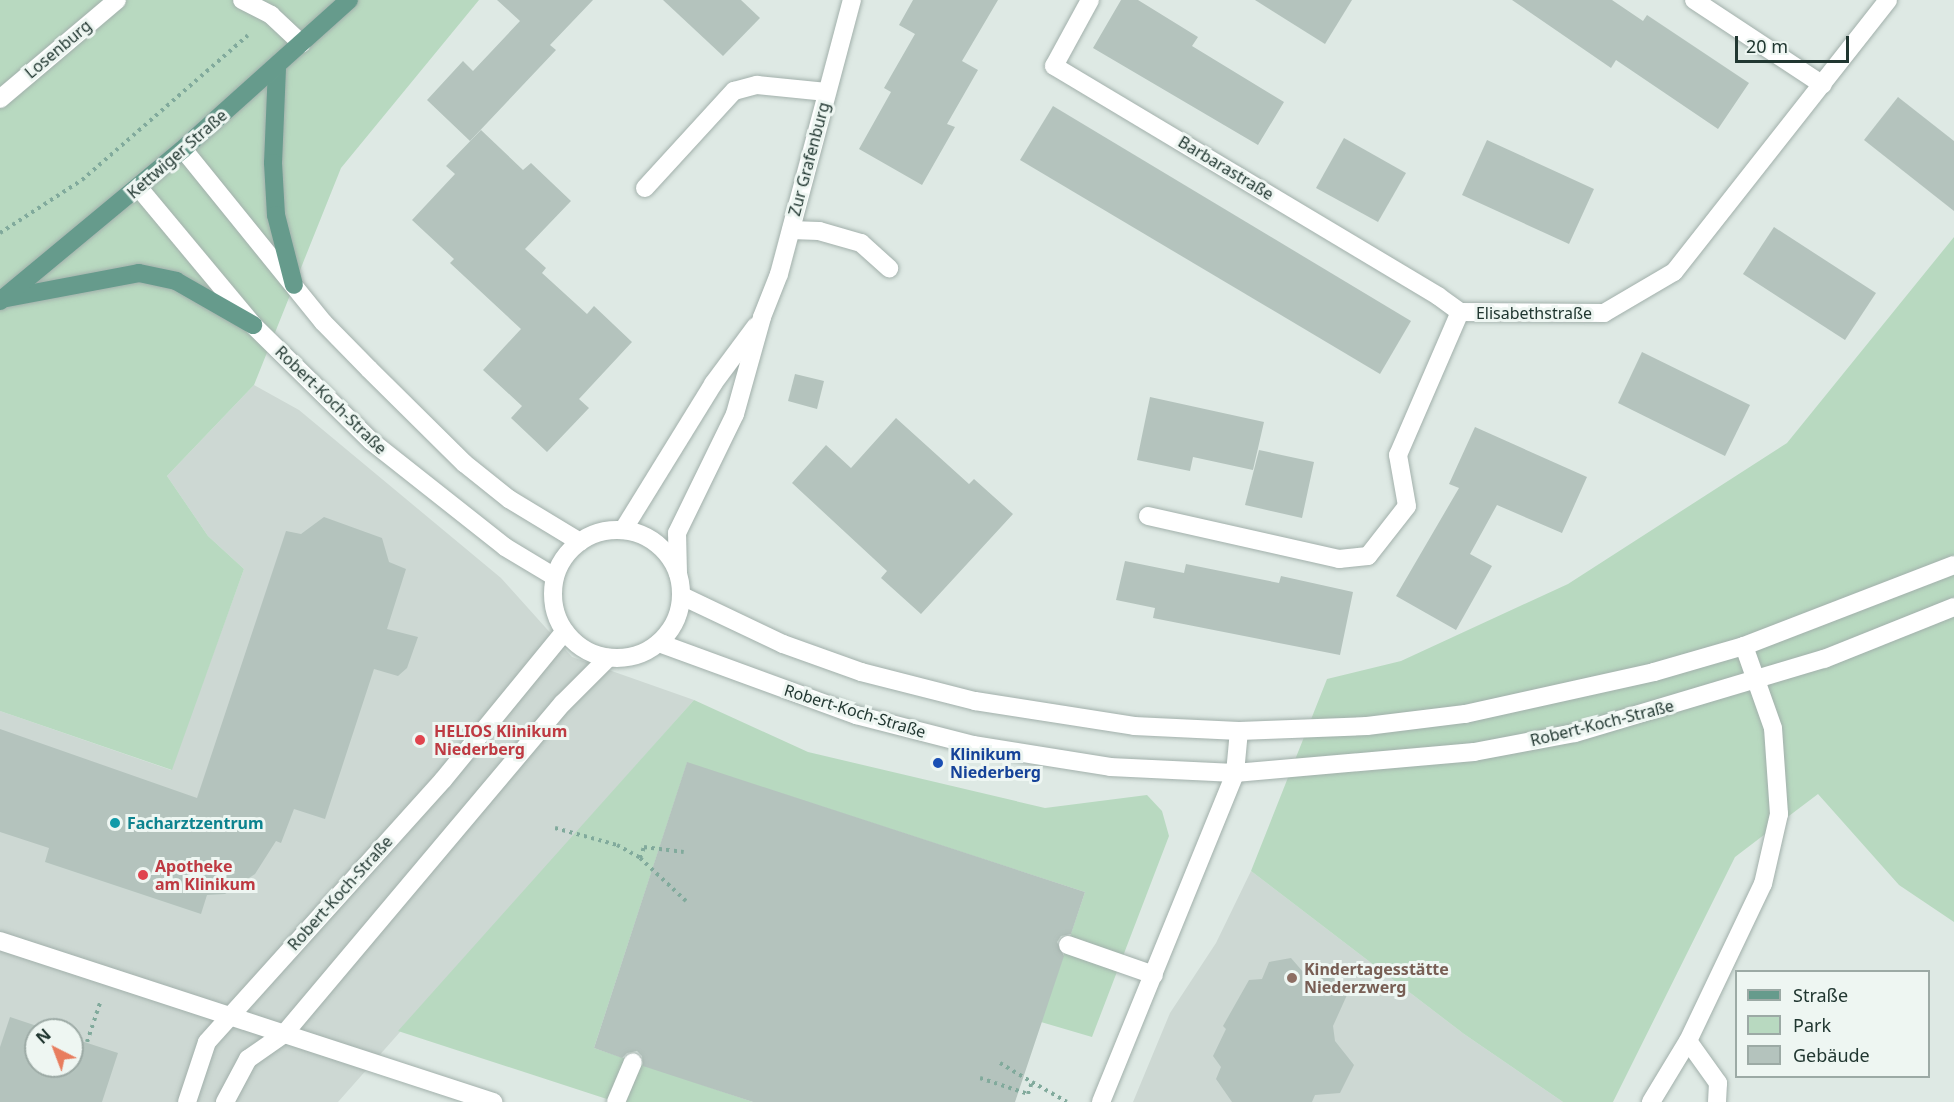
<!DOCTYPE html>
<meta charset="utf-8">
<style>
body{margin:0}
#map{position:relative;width:1954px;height:1102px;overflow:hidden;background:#dee9e4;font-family:"Noto Sans",sans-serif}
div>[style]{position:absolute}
.built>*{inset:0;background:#cdd8d3}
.green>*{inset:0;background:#b8d9c0}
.building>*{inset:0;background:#b4c3bd}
.path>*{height:4px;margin-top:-2px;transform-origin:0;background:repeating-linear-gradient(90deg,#81aa9c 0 3px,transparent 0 7.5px)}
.roads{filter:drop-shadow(0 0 2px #a2b0ab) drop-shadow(0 0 2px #a2b0ab)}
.minor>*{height:18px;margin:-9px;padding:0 9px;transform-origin:9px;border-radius:9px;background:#fff}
.minor>.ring{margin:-9px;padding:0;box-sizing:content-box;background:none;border:18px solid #fff;border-radius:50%}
.major>*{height:18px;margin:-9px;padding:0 9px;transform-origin:9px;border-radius:9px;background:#669b8c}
.dots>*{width:16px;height:16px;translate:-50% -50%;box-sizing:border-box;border:3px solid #eef6f2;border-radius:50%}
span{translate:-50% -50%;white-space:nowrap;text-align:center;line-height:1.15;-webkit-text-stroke:6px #eef6f2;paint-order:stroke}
.street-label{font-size:16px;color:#213731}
.health-label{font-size:16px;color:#be3a42;font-weight:700}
.left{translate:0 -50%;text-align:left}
.transit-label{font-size:16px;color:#164399;font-weight:700}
.culture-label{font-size:16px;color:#0d838f;font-weight:700}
.education-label{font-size:16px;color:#785e54;font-weight:700}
.legend{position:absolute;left:1735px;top:970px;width:195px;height:108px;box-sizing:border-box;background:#eef6f2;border:2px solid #9caaa5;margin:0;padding:8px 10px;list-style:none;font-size:18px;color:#213731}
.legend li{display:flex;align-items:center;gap:12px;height:30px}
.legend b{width:30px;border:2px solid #9caaa5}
.north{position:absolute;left:24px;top:1018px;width:60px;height:60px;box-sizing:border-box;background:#eef6f2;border:2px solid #9caaa5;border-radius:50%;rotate:318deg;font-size:16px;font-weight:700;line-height:24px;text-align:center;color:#213731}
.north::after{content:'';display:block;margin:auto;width:21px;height:27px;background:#e87d5e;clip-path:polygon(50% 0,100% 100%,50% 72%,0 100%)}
.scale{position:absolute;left:1735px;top:36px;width:114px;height:27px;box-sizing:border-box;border:3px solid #213731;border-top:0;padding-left:8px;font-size:18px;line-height:21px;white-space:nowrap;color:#213731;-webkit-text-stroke:4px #eef6f2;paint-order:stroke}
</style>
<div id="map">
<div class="built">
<i style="clip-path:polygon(evenodd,254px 385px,299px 410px,501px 578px,572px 657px,694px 700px,338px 1102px,0 1102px,0 711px,171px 770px,244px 569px,208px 536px,167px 476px,254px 385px,36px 1030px,72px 1030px,72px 1066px,36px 1066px,36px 1030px)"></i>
<i style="clip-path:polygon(1251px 871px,1464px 1034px,1563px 1102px,1133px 1102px,1170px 1013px,1216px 943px)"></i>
</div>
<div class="green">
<i style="clip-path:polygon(0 0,479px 0,341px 168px,254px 385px,167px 476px,208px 536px,244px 569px,172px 770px,0 711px)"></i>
<i style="clip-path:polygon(1954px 237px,1954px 922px,1899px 885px,1818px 794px,1735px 857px,1613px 1102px,1563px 1102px,1464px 1034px,1251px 871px,1327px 679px,1401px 661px,1568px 584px,1787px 443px)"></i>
<i style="clip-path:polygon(694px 700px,808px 752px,1045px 808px,1147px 795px,1162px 811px,1169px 836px,1092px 1037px,1041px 1022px,1085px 892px,687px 763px,594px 1048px,753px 1102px,616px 1102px,398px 1031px)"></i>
</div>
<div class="building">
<i style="clip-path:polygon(497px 0,593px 0,550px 45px,556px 50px,470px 141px,427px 100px,463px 61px,473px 71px,520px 21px)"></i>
<i style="clip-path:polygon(663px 0,741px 0,760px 18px,723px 56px)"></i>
<i style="clip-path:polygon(913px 0,998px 0,962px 61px,978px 70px,947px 124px,955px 127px,922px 185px,859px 149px,891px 92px,884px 88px,915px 34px,899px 25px)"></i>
<i style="clip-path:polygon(1121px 0,1138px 0,1198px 37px,1192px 46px,1284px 102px,1258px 145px,1093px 48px)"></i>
<i style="clip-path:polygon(1255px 0,1352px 0,1325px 44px)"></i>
<i style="clip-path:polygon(1512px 0,1612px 0,1643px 21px,1647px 15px,1749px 83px,1718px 129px,1616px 60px,1611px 68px)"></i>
<i style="clip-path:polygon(1898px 97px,1954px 141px,1954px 211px,1864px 140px)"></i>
<i style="clip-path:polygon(1053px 106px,1411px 321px,1380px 374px,1020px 160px)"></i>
<i style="clip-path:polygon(481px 130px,523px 170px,531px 163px,571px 201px,525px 249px,546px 268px,542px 273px,587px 314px,594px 306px,632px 342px,579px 399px,589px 408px,547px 452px,511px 418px,522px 406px,483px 370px,521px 329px,450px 263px,454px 259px,412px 220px,455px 174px,446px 166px)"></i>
<i style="clip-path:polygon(1344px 138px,1406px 173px,1378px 222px,1316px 188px)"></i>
<i style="clip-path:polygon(1487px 140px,1594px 189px,1569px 244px,1462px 195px)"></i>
<i style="clip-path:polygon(1774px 227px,1876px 293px,1845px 340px,1743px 274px)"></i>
<i style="clip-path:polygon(1642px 352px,1750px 405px,1725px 456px,1618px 403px)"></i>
<i style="clip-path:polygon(795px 374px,824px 381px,817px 409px,788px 401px)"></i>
<i style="clip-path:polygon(1150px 397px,1264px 422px,1253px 470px,1193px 457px,1190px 471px,1137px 460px)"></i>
<i style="clip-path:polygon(896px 418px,969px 484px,974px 479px,1013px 514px,921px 614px,881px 578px,887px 571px,792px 483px,826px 445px,851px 468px)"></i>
<i style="clip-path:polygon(1475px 427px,1587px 477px,1562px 533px,1497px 505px,1470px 554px,1492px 566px,1456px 630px,1396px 596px,1459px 488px,1449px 484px)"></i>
<i style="clip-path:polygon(1259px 450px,1314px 462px,1302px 518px,1245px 505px)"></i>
<i style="clip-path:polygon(324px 517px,382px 538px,389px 562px,406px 569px,387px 629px,418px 637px,407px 668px,398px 676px,374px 669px,325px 819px,294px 809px,281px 843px,276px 841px,255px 874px,225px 894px,207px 895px,201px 914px,45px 862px,49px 848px,0 832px,0 729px,197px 798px,286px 531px,301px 534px)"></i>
<i style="clip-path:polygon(1125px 561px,1184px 573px,1186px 564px,1279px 583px,1281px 576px,1353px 592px,1340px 655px,1153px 618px,1155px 608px,1116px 600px)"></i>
<i style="clip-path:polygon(687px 762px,1085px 892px,1071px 934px,1061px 936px,1057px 942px,1064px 956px,1015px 1102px,753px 1102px,643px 1066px,642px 1056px,637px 1051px,627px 1053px,622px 1058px,594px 1048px)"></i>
<i style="clip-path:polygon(1291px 958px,1304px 973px,1330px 972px,1347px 995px,1333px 1026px,1335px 1041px,1354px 1065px,1340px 1093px,1315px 1095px,1312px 1102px,1232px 1102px,1216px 1079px,1221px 1067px,1213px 1056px,1226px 1029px,1223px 1026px,1249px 980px,1262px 979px,1269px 962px)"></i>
<i style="clip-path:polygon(10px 1017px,49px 1030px,36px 1030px,36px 1066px,72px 1066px,72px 1038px,118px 1053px,102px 1102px,0 1102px,0 1047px)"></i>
</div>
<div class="path">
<i style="left:0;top:233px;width:98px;rotate:-32.9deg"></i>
<i style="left:82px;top:180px;width:220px;rotate:-41.1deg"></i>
<i style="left:555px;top:828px;width:64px;rotate:15.3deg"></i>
<i style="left:617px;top:845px;width:26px;rotate:29deg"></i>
<i style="left:640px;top:858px;width:12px;rotate:-70deg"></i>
<i style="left:644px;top:847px;width:40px;rotate:7.1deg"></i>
<i style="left:640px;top:858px;width:63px;rotate:43.1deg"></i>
<i style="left:87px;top:1042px;width:41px;rotate:-71.6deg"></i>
<i style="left:1000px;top:1063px;width:37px;rotate:31deg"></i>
<i style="left:980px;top:1078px;width:51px;rotate:18.4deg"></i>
<i style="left:1028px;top:1094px;width:13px;rotate:-72deg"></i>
<i style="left:1032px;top:1082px;width:40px;rotate:29.7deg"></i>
</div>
<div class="roads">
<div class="minor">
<i style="left:242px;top:0;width:33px;rotate:27deg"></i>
<i style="left:271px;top:15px;width:42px;rotate:43.1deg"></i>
<i style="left:1090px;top:0;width:75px;rotate:118.6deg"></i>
<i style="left:1054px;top:66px;width:448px;rotate:30.9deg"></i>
<i style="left:1438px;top:296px;width:27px;rotate:36deg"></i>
<i style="left:1694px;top:0;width:154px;rotate:33.4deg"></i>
<i style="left:0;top:99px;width:153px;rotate:-40.2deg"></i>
<i style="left:183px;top:149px;width:223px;rotate:51deg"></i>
<i style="left:323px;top:322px;width:66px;rotate:45.6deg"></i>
<i style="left:369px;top:369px;width:134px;rotate:44.7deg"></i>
<i style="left:464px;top:463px;width:58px;rotate:38.7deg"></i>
<i style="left:509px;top:499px;width:83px;rotate:31.2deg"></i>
<i style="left:139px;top:188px;width:178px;rotate:50.2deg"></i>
<i style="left:253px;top:325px;width:165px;rotate:44.5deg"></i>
<i style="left:371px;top:441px;width:171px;rotate:38.3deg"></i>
<i style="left:505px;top:547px;width:58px;rotate:31deg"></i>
<i style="left:645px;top:188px;width:132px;rotate:-47.5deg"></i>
<i style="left:734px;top:91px;width:24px;rotate:-15deg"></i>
<i style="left:757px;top:85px;width:70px;rotate:5.7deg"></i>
<i style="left:791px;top:230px;width:28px;rotate:2deg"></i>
<i style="left:819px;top:231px;width:44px;rotate:15.9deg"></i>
<i style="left:861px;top:243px;width:38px;rotate:42deg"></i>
<i style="left:1460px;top:312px;width:144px;rotate:0.4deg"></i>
<i style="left:1604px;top:313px;width:81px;rotate:-30.4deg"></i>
<i style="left:1674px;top:272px;width:346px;rotate:-51.8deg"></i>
<i style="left:1148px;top:516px;width:196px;rotate:12.7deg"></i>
<i style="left:1339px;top:559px;width:29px;rotate:-6deg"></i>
<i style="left:1368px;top:556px;width:63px;rotate:-52deg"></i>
<i style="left:1407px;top:506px;width:52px;rotate:-100deg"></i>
<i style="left:1398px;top:455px;width:156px;rotate:-66.6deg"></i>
<i style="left:623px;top:530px;width:172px;rotate:-58.3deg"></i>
<i style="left:713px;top:384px;width:72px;rotate:-53.4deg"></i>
<i class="ring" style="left:553px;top:530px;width:110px;height:110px"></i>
<i style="left:678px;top:573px;width:40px;rotate:-91.4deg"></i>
<i style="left:677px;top:533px;width:132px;rotate:-64deg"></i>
<i style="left:735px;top:414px;width:101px;rotate:-74.4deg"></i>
<i style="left:762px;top:317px;width:46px;rotate:-68.4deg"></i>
<i style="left:779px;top:274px;width:284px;rotate:-75.1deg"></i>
<i style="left:682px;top:596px;width:112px;rotate:25.4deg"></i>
<i style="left:783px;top:644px;width:83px;rotate:19.7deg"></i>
<i style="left:861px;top:672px;width:118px;rotate:14.3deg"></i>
<i style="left:975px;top:701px;width:161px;rotate:8.9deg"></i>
<i style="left:1134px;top:726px;width:105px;rotate:2.7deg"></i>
<i style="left:1239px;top:731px;width:128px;rotate:-2.2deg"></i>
<i style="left:1367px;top:726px;width:99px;rotate:-7deg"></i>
<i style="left:1465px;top:714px;width:194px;rotate:-12.5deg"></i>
<i style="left:1654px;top:672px;width:94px;rotate:-16.1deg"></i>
<i style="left:1744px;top:646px;width:225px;rotate:-21.1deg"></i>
<i style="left:659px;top:643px;width:210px;rotate:20.1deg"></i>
<i style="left:856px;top:715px;width:121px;rotate:14.4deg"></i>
<i style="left:973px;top:745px;width:139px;rotate:9.1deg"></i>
<i style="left:1110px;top:767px;width:125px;rotate:2.7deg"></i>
<i style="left:1235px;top:773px;width:240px;rotate:-5deg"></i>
<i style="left:1474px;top:752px;width:103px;rotate:-10.7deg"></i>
<i style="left:1575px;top:733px;width:260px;rotate:-16.6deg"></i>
<i style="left:1824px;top:659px;width:140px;rotate:-21.8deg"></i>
<i style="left:0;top:941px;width:519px;rotate:18.09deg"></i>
<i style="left:1068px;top:945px;width:91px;rotate:19.2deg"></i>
<i style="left:1688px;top:1041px;width:52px;rotate:54.5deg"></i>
<i style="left:1718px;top:1083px;width:19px;rotate:93deg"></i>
<i style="left:187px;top:1102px;width:63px;rotate:-71.6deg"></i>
<i style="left:207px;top:1042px;width:353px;rotate:-48deg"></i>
<i style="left:443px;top:780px;width:191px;rotate:-50.7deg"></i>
<i style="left:225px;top:1102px;width:49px;rotate:-61.9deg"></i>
<i style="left:248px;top:1059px;width:44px;rotate:-34.8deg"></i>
<i style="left:284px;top:1034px;width:433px;rotate:-49.9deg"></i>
<i style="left:563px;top:703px;width:64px;rotate:-45deg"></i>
<i style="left:616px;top:1102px;width:43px;rotate:-67deg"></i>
<i style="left:1101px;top:1102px;width:355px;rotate:-67.8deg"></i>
<i style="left:1235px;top:773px;width:42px;rotate:-84.6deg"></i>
<i style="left:1651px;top:1102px;width:71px;rotate:-58.8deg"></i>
<i style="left:1688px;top:1041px;width:174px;rotate:-64.5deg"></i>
<i style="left:1763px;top:884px;width:72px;rotate:-77.1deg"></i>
<i style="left:1779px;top:814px;width:86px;rotate:-94deg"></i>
<i style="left:1773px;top:728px;width:87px;rotate:-109.5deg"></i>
</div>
<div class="major">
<i style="left:277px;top:68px;width:95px;rotate:92.4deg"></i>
<i style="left:273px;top:163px;width:52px;rotate:86.7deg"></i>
<i style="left:276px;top:215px;width:72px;rotate:75.6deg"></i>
<i style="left:7px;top:298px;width:134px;rotate:-10.7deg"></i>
<i style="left:139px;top:273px;width:38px;rotate:12deg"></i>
<i style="left:176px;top:281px;width:89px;rotate:29.7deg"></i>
<i style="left:0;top:301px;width:238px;rotate:-39.7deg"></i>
<i style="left:183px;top:149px;width:223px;rotate:-41.9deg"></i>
</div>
</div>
<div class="dots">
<i style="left:420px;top:740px;background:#e0444e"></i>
<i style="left:938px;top:763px;background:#1a4fb4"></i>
<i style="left:115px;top:823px;background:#0f9aa8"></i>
<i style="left:143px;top:875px;background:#e0444e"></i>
<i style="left:1292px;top:978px;background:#8d6e63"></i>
</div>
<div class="street-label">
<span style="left:58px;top:49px;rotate:-40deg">Losenburg</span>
<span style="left:177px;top:154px;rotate:-41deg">Kettwiger Straße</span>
<span style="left:809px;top:159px;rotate:-75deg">Zur Grafenburg</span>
<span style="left:1226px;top:168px;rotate:31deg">Barbarastraße</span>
<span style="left:1534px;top:313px">Elisabethstraße</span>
<span style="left:331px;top:400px;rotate:44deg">Robert-Koch-Straße</span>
<span style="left:855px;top:711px;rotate:17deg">Robert-Koch-Straße</span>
<span style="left:1602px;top:723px;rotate:-14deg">Robert-Koch-Straße</span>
<span style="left:340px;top:893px;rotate:-48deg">Robert-Koch-Straße</span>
</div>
<div class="health-label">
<span class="left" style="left:434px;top:740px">HELIOS Klinikum<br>Niederberg</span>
<span class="left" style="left:155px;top:875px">Apotheke<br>am Klinikum</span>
</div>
<div class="transit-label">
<span class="left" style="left:950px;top:763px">Klinikum<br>Niederberg</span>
</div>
<div class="culture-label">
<span class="left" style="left:127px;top:823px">Facharztzentrum</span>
</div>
<div class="education-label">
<span class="left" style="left:1304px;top:978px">Kindertagesstätte<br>Niederzwerg</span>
</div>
<ul class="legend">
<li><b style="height:8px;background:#669b8c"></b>Straße</li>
<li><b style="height:16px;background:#b8d9c0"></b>Park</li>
<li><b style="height:16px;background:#b4c3bd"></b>Gebäude</li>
</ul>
<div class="north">N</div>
<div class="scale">20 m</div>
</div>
